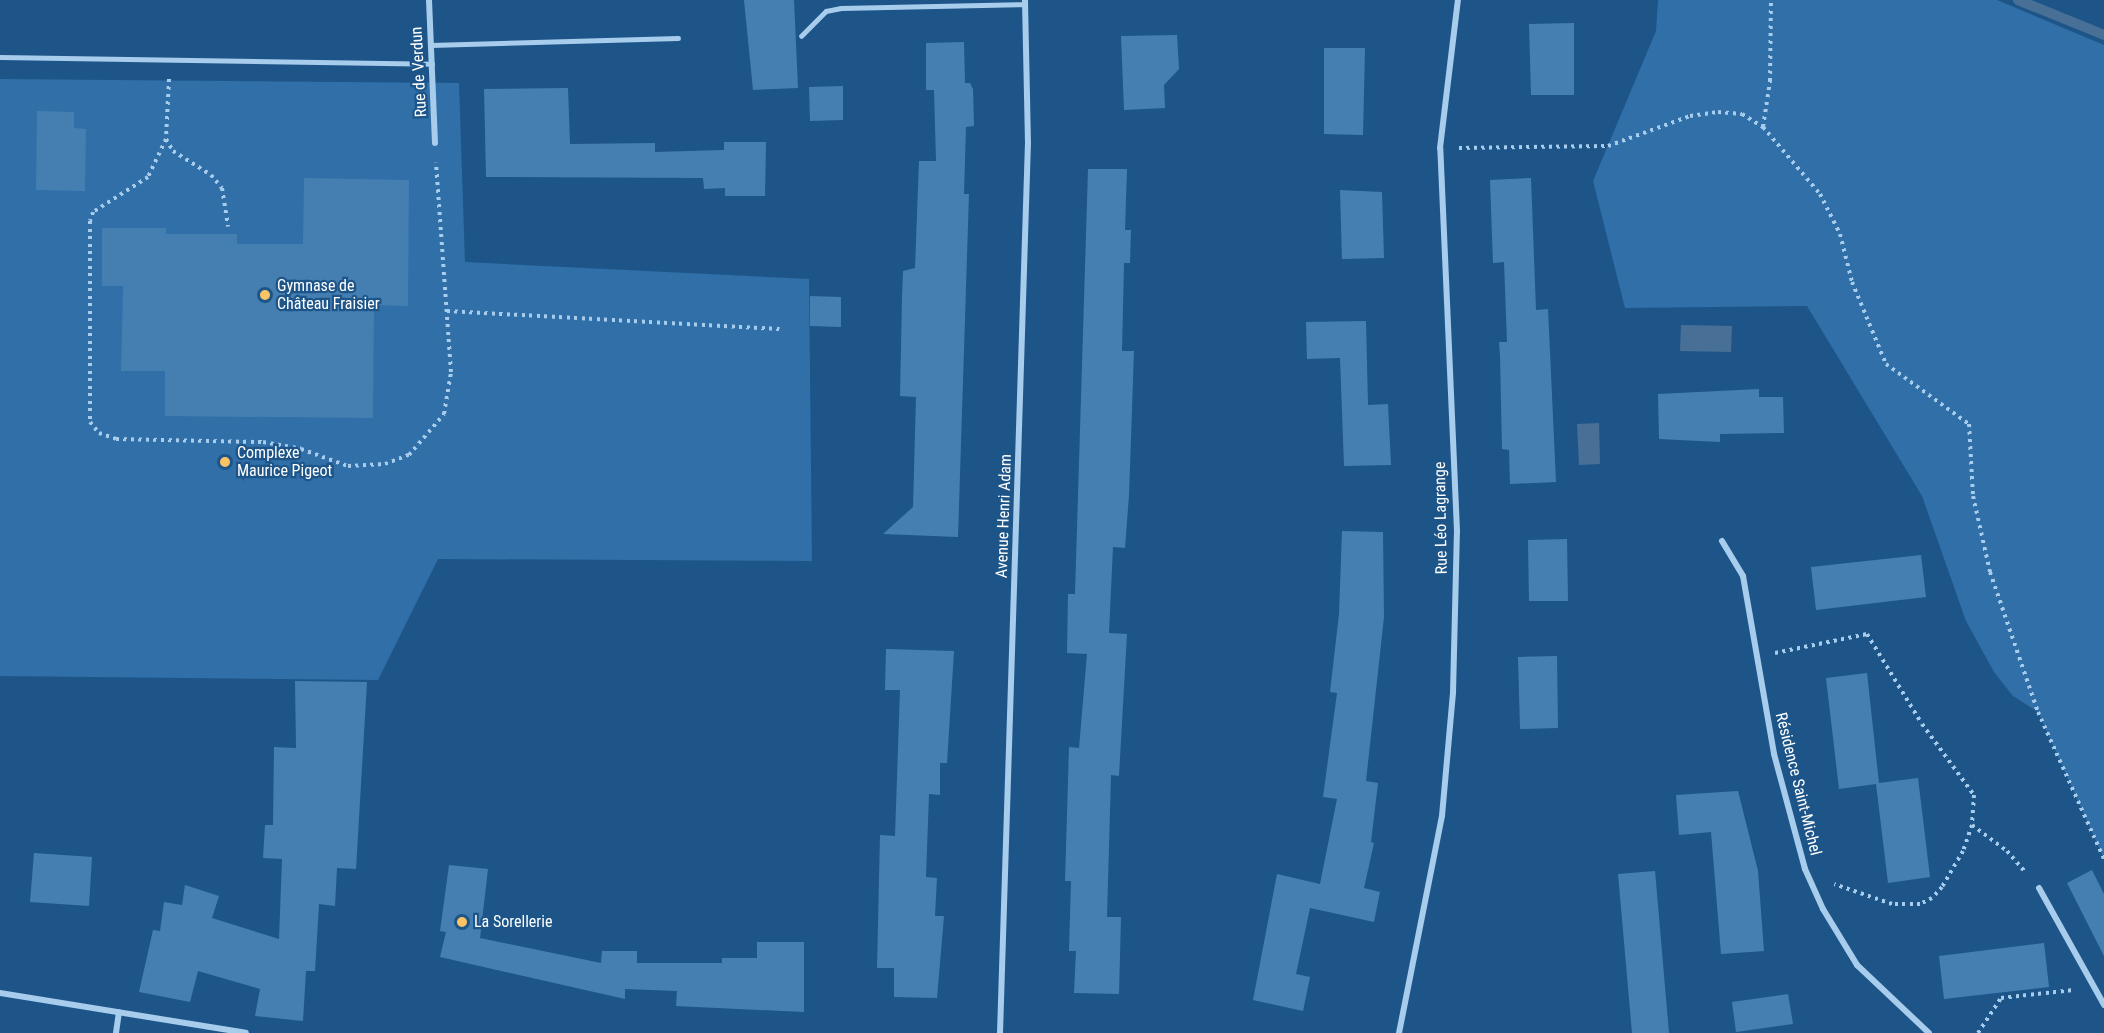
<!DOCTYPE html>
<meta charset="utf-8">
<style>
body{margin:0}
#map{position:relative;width:2104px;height:1033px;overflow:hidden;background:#1d5589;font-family:"Roboto Condensed",sans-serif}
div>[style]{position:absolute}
.green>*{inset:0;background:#306fa7}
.water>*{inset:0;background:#487096}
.stream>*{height:10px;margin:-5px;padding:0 5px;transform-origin:5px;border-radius:5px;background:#487096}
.building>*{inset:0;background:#457fb2}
.path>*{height:4px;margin-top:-2px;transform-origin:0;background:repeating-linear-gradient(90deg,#a7ccec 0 3px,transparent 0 7.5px)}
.service>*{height:4.5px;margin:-2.25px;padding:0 2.25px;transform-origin:2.25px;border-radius:2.25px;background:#a7ccec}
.minor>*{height:6px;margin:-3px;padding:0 3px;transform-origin:3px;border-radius:3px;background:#a7ccec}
.dots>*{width:16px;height:16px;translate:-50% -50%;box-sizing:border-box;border:3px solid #1d5589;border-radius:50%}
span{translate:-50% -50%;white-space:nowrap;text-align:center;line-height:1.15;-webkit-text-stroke:4.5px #1d5589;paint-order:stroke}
.street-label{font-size:16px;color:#fff}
.poi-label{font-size:16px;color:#fff}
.left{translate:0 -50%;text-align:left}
</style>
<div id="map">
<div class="green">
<i style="clip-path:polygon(1658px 0,1997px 0,2104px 45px,2104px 859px,2038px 712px,2013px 696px,1994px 672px,1966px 621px,1922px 496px,1807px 306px,1625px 308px,1593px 181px,1656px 31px)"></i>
<i style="clip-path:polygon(0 79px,459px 83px,465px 262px,809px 279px,812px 561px,438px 559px,378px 680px,0 676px)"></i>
</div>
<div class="water">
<i style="clip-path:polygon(1681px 325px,1732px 326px,1731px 352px,1680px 351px)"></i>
<i style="clip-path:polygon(1599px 423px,1600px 464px,1579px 465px,1577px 424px)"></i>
</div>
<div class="stream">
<i style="left:2018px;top:0;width:93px;rotate:22.1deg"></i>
</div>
<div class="building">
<i style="clip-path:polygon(744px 0,794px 0,798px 88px,753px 90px)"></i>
<i style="clip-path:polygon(1574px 23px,1574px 95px,1531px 95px,1529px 24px)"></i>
<i style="clip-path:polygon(1177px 35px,1179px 69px,1164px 85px,1165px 108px,1124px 110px,1121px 36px)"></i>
<i style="clip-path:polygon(964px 42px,965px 83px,970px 83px,973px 89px,974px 126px,966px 127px,964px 194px,969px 194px,958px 537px,883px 534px,913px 507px,916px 397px,900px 396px,902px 298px,903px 271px,915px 268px,919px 161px,936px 161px,934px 90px,926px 90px,926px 43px)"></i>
<i style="clip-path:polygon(1324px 48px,1365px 48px,1363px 135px,1324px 134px)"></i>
<i style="clip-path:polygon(843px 86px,843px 120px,810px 121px,809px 87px)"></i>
<i style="clip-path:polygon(568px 88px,570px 144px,655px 143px,655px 152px,724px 150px,724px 142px,766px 142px,765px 196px,725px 196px,725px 188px,704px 189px,703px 178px,486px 177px,484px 89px)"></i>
<i style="clip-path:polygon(37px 111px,74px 112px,74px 128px,86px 129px,85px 191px,36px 190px)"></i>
<i style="clip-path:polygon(1088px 169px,1127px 169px,1125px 230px,1131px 230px,1130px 263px,1124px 263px,1122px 351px,1134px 351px,1129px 495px,1125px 548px,1113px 547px,1109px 633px,1127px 634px,1119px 776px,1111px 775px,1107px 917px,1121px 917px,1119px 994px,1074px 993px,1076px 951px,1069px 951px,1071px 881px,1065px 881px,1069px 747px,1079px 748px,1087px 654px,1067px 653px,1068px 594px,1075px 594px)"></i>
<i style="clip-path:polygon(304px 178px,409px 180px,408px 306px,374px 305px,373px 418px,165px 416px,165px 371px,121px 371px,123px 286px,102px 286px,102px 228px,166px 228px,166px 234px,237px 234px,237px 244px,303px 244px)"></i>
<i style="clip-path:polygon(1531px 178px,1536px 310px,1548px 309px,1556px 482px,1510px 484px,1509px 450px,1502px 449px,1500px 355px,1499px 342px,1507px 342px,1504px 262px,1493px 263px,1490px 180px)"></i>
<i style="clip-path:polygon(1340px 190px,1382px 192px,1384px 258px,1342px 259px)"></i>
<i style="clip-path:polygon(810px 296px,841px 297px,841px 327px,810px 326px)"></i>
<i style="clip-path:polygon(1366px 321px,1368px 405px,1388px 404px,1391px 465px,1344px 466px,1340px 358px,1307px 359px,1306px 322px)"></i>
<i style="clip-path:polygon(1759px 389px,1759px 397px,1783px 397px,1784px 433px,1720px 434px,1720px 442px,1659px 439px,1658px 394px)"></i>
<i style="clip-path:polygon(1342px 531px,1383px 532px,1384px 617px,1366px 781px,1378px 783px,1371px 842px,1374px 843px,1364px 888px,1380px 892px,1374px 922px,1310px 908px,1296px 974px,1310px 977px,1303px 1011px,1253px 1000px,1277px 874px,1320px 884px,1337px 799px,1323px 797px,1337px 693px,1330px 692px,1339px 614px)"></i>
<i style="clip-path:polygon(1567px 539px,1568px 601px,1529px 601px,1528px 540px)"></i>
<i style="clip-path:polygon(1921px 555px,1926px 597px,1816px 610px,1811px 567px)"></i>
<i style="clip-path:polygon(886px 649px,954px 651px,947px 763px,940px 763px,940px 795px,929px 794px,926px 877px,937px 878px,935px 916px,944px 916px,937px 998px,894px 997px,894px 968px,877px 968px,880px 835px,895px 836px,900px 690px,885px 690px)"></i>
<i style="clip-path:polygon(1557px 656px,1558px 728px,1520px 729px,1518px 657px)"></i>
<i style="clip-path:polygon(1867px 673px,1879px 783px,1918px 778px,1930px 877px,1888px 883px,1876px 784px,1839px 789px,1826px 678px)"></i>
<i style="clip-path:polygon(295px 681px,367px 682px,356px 869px,337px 868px,335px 906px,319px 904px,315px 971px,306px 971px,303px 1021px,255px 1016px,260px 989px,198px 971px,190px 1002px,139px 992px,153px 930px,160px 931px,164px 902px,182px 905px,185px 885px,219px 896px,212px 918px,279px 939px,282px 859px,263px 858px,265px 825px,273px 825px,274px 747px,296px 748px)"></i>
<i style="clip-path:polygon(1738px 791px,1758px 871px,1764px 951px,1721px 954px,1711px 832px,1679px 835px,1676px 795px)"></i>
<i style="clip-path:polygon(34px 853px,92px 857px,89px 906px,30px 902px)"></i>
<i style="clip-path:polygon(449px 865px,488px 869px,480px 938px,601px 963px,602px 951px,637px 951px,637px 963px,722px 963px,722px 958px,757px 958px,757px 942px,804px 942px,804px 1012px,676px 1006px,677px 991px,625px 989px,625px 999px,440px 957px,446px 932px,440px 931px)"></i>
<i style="clip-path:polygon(2092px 870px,2104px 894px,2104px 956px,2067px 883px)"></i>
<i style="clip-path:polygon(1655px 871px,1669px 1033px,1632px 1033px,1618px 874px)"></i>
<i style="clip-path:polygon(2044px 943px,2049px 987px,1944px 999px,1939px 956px)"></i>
<i style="clip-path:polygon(1788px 994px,1793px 1024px,1736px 1032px,1732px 1002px)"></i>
</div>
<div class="path">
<i style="left:169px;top:79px;width:60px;rotate:92.9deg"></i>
<i style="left:166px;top:139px;width:14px;rotate:60deg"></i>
<i style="left:173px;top:151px;width:45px;rotate:32.3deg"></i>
<i style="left:211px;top:175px;width:17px;rotate:50deg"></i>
<i style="left:222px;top:188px;width:39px;rotate:81deg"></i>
<i style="left:1763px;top:127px;width:47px;rotate:-81.3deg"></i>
<i style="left:1770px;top:81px;width:81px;rotate:-89.3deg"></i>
<i style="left:166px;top:139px;width:42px;rotate:115.3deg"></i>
<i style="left:148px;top:177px;width:65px;rotate:147.5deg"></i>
<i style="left:93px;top:212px;width:9px;rotate:108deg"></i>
<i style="left:90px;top:221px;width:201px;rotate:90deg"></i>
<i style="left:90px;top:422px;width:14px;rotate:51deg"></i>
<i style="left:99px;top:433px;width:18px;rotate:19deg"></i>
<i style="left:116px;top:439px;width:147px;rotate:1.2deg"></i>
<i style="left:263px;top:442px;width:39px;rotate:10deg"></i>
<i style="left:301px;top:449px;width:50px;rotate:19.9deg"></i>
<i style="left:348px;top:466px;width:37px;rotate:-3deg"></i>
<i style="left:385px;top:464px;width:26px;rotate:-21deg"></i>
<i style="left:409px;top:455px;width:54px;rotate:-49.5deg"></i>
<i style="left:444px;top:414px;width:43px;rotate:-80.5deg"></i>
<i style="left:451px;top:372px;width:210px;rotate:-94.1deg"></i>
<i style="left:1459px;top:148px;width:149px;rotate:-0.8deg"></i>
<i style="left:1608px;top:146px;width:87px;rotate:-20.1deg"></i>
<i style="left:1690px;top:116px;width:28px;rotate:-8deg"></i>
<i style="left:1718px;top:112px;width:24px;rotate:5deg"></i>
<i style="left:1742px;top:114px;width:25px;rotate:32deg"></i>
<i style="left:1763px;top:127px;width:88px;rotate:49.6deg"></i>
<i style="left:1820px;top:194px;width:45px;rotate:63.4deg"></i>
<i style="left:1840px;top:234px;width:49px;rotate:76deg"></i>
<i style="left:1852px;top:282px;width:89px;rotate:67.5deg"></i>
<i style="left:1886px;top:364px;width:102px;rotate:35.9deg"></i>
<i style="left:1969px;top:424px;width:72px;rotate:86.8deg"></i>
<i style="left:1973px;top:496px;width:78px;rotate:77.4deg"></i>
<i style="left:1990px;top:572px;width:148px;rotate:71.1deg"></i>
<i style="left:2038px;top:712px;width:161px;rotate:65.8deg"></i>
<i style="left:447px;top:311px;width:333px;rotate:3.1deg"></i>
<i style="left:1775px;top:653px;width:94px;rotate:-11.7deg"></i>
<i style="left:1867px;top:634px;width:105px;rotate:58.6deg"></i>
<i style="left:1922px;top:724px;width:88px;rotate:53.8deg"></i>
<i style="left:1974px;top:795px;width:30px;rotate:94deg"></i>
<i style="left:1972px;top:825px;width:28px;rotate:109deg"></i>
<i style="left:1963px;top:851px;width:42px;rotate:120.3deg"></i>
<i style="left:1942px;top:887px;width:15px;rotate:132deg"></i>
<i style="left:1932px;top:898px;width:13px;rotate:153deg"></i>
<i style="left:1920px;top:904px;width:28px;rotate:180deg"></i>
<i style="left:1892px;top:904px;width:61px;rotate:-161deg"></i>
<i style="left:1972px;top:825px;width:44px;rotate:36.6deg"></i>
<i style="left:2007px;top:851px;width:30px;rotate:49deg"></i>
<i style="left:1978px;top:1033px;width:42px;rotate:-56.7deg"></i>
<i style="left:2001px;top:998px;width:73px;rotate:-6.3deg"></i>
</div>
<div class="service">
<i style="left:801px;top:36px;width:35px;rotate:-45deg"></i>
<i style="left:826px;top:11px;width:15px;rotate:-11deg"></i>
<i style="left:841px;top:8px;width:184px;rotate:-1.2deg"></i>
<i style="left:431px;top:45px;width:247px;rotate:-1.6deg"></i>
<i style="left:0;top:57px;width:432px;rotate:0.9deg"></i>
</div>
<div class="minor">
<i style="left:429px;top:0;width:143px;rotate:87.6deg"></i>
<i style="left:1722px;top:541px;width:41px;rotate:59deg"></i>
<i style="left:1743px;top:576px;width:181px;rotate:80.1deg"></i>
<i style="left:1774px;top:754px;width:119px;rotate:74.9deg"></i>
<i style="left:1805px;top:869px;width:44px;rotate:65.8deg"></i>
<i style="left:1823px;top:909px;width:66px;rotate:58.7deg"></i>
<i style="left:1857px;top:965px;width:99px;rotate:43.4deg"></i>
<i style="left:2039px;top:888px;width:134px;rotate:60.9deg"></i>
<i style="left:0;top:993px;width:249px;rotate:9.2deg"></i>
<i style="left:116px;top:1033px;width:21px;rotate:-82deg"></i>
<i style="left:1000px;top:1033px;width:889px;rotate:-88.2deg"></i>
<i style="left:1028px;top:144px;width:144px;rotate:-91.2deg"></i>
<i style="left:1399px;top:1033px;width:221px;rotate:-78.8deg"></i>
<i style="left:1442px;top:816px;width:123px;rotate:-84.9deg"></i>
<i style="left:1453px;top:693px;width:162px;rotate:-88.6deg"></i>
<i style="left:1457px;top:531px;width:383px;rotate:-92.5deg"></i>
<i style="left:1440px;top:148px;width:149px;rotate:-83.1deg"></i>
</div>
<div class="dots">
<i style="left:265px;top:295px;background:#fcc365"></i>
<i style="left:225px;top:462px;background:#fcc365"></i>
<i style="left:462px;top:922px;background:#fcc365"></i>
</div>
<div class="street-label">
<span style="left:419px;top:72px;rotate:-93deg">Rue de Verdun</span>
<span style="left:1004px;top:516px;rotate:-88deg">Avenue Henri Adam</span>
<span style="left:1441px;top:518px;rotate:-91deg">Rue Léo Lagrange</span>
<span style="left:1798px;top:784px;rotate:76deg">Résidence Saint-Michel</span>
</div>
<div class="poi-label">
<span class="left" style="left:277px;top:295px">Gymnase de<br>Château Fraisier</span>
<span class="left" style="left:237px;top:462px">Complexe<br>Maurice Pigeot</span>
<span class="left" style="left:474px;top:922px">La Sorellerie</span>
</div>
</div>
